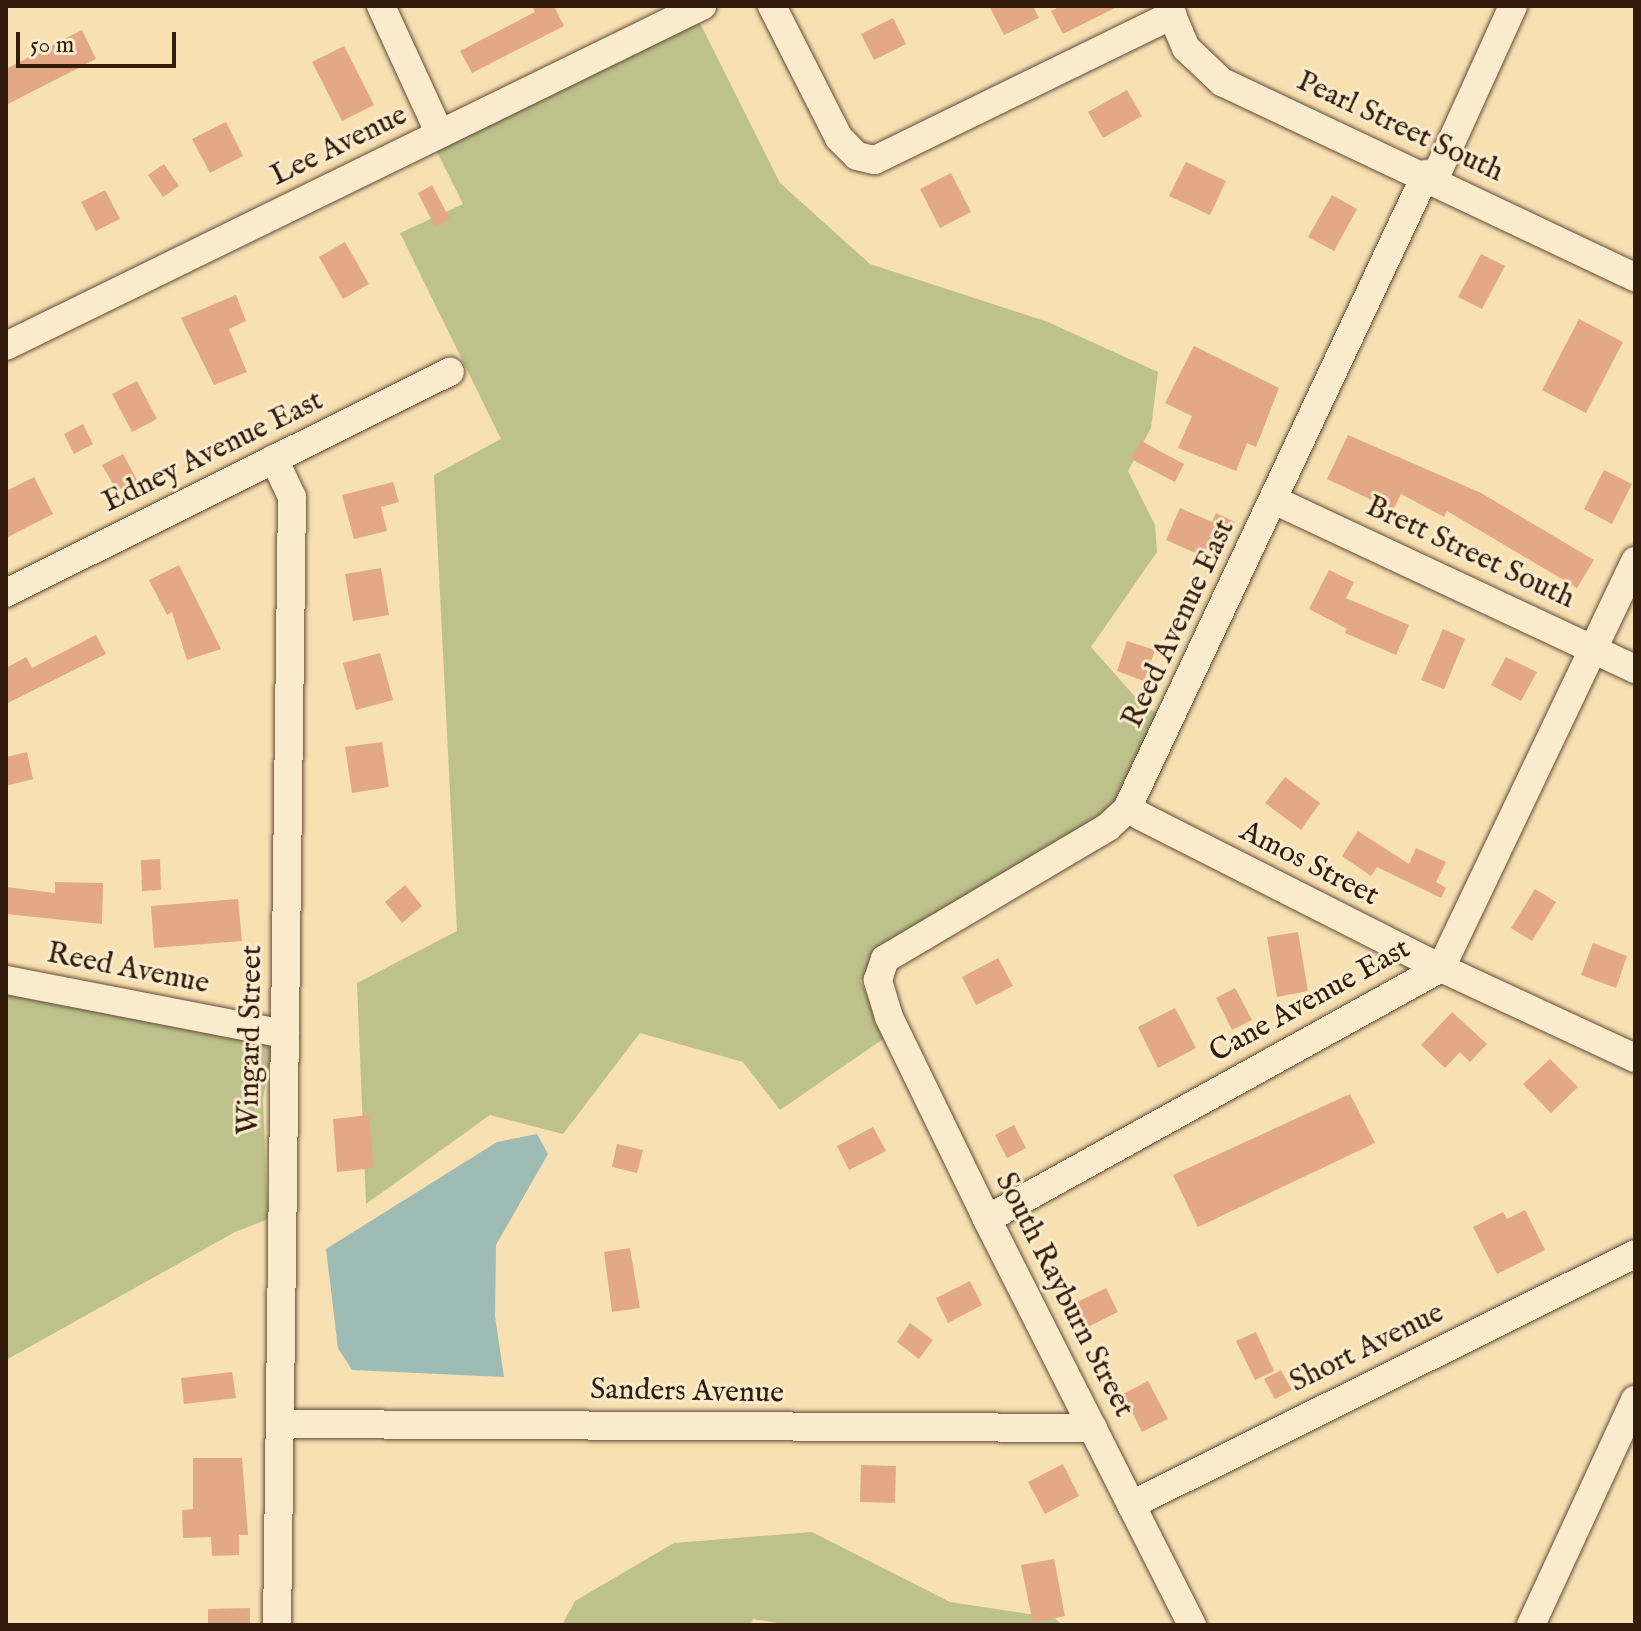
<!DOCTYPE html>
<style>
body{margin:0}
#map{position:relative;width:1641px;height:1631px;overflow:hidden;background:#f7e0b2;font-family:"IM FELL English",serif}
div>[style]{position:absolute}
.green>*{inset:0;background:#bdc28c}
.water>*{inset:0;background:#9ebcb3}
.building>*{inset:0;background:#e3a886}
.roads{filter:drop-shadow(0 0 2px #644c36) drop-shadow(0 0 2px #644c36)}
.minor>*{height:28px;margin:-14px;padding:0 14px;transform-origin:14px;border-radius:14px;background:#faebcd}
span{translate:-50% -50%;white-space:nowrap;text-align:center;line-height:1.15;-webkit-text-stroke:6px #faebcd;paint-order:stroke}
.street-label{font-size:30px;color:#331b0c}
.frame{position:absolute;inset:0;border:8px solid #331b0c;pointer-events:none}
.scale{position:absolute;left:16px;top:32px;width:160px;height:36px;box-sizing:border-box;border:4px solid #331b0c;border-top:0;padding-left:10px;font-size:24px;line-height:28px;white-space:nowrap;color:#331b0c;-webkit-text-stroke:6px #faebcd;paint-order:stroke}
</style>
<div id="map">
<div class="green">
<div style="clip-path:polygon(699px 21px,780px 183px,870px 264px,1048px 322px,1158px 372px,1151px 428px,1128px 471px,1155px 525px,1157px 552px,1091px 647px,1145px 708px,1161px 714px,1117px 801px,1101px 817px,860px 980px,886px 1037px,780px 1110px,743px 1062px,640px 1033px,563px 1134px,490px 1115px,366px 1204px,357px 983px,457px 931px,434px 475px,501px 439px,400px 233px,463px 204px,436px 150px)"></div>
<div style="clip-path:polygon(6px 992px,273px 1044px,263px 1099px,268px 1219px,235px 1232px,6px 1360px)"></div>
<div style="clip-path:polygon(812px 1532px,950px 1602px,1055px 1618px,1062px 1625px,790px 1625px,753px 1619px,750px 1625px,562px 1625px,575px 1601px,674px 1543px)"></div>
</div>
<div class="water">
<div style="clip-path:polygon(537px 1134px,548px 1154px,496px 1245px,495px 1316px,504px 1377px,352px 1370px,338px 1348px,326px 1249px,497px 1142px)"></div>
</div>
<div class="building">
<div style="clip-path:polygon(532px 6px,554px 6px,564px 26px,472px 73px,460px 51px,535px 12px)"></div>
<div style="clip-path:polygon(989px 6px,1033px 6px,1039px 18px,1004px 35px)"></div>
<div style="clip-path:polygon(1061px 6px,1119px 6px,1063px 34px,1051px 11px)"></div>
<div style="clip-path:polygon(893px 18px,906px 44px,874px 60px,861px 34px)"></div>
<div style="clip-path:polygon(82px 30px,96px 59px,6px 105px,6px 69px)"></div>
<div style="clip-path:polygon(344px 46px,374px 105px,342px 121px,312px 62px)"></div>
<div style="clip-path:polygon(1127px 90px,1142px 116px,1103px 138px,1088px 112px)"></div>
<div style="clip-path:polygon(226px 122px,243px 156px,210px 173px,192px 139px)"></div>
<div style="clip-path:polygon(1186px 162px,1226px 181px,1210px 215px,1169px 196px)"></div>
<div style="clip-path:polygon(164px 164px,179px 186px,163px 197px,148px 175px)"></div>
<div style="clip-path:polygon(951px 173px,971px 212px,940px 228px,920px 189px)"></div>
<div style="clip-path:polygon(432px 185px,450px 219px,435px 227px,418px 193px)"></div>
<div style="clip-path:polygon(105px 190px,120px 219px,96px 231px,81px 202px)"></div>
<div style="clip-path:polygon(1332px 195px,1357px 209px,1334px 251px,1308px 237px)"></div>
<div style="clip-path:polygon(345px 242px,369px 284px,343px 299px,319px 257px)"></div>
<div style="clip-path:polygon(1481px 254px,1505px 266px,1482px 309px,1458px 297px)"></div>
<div style="clip-path:polygon(236px 295px,246px 321px,229px 329px,247px 372px,214px 385px,181px 318px)"></div>
<div style="clip-path:polygon(1579px 319px,1623px 342px,1586px 413px,1542px 390px)"></div>
<div style="clip-path:polygon(1194px 346px,1279px 388px,1256px 447px,1247px 443px,1236px 471px,1178px 448px,1192px 416px,1165px 403px)"></div>
<div style="clip-path:polygon(137px 381px,157px 419px,132px 432px,112px 394px)"></div>
<div style="clip-path:polygon(83px 424px,93px 444px,74px 454px,64px 434px)"></div>
<div style="clip-path:polygon(1348px 435px,1481px 493px,1594px 560px,1577px 588px,1447px 511px,1444px 517px,1401px 494px,1393px 510px,1327px 479px)"></div>
<div style="clip-path:polygon(1141px 441px,1184px 464px,1175px 482px,1131px 459px)"></div>
<div style="clip-path:polygon(123px 454px,137px 480px,117px 491px,102px 465px)"></div>
<div style="clip-path:polygon(1604px 470px,1632px 484px,1612px 524px,1584px 509px)"></div>
<div style="clip-path:polygon(34px 477px,53px 514px,6px 538px,6px 491px)"></div>
<div style="clip-path:polygon(393px 482px,399px 502px,381px 507px,387px 531px,354px 539px,342px 495px)"></div>
<div style="clip-path:polygon(1180px 508px,1212px 522px,1216px 513px,1235px 522px,1216px 562px,1166px 540px)"></div>
<div style="clip-path:polygon(179px 565px,221px 649px,187px 660px,172px 612px,167px 615px,149px 580px)"></div>
<div style="clip-path:polygon(381px 568px,389px 615px,353px 621px,345px 574px)"></div>
<div style="clip-path:polygon(1329px 570px,1354px 582px,1346px 598px,1409px 625px,1396px 655px,1345px 633px,1347px 629px,1309px 609px)"></div>
<div style="clip-path:polygon(1443px 629px,1465px 639px,1444px 689px,1421px 680px)"></div>
<div style="clip-path:polygon(96px 635px,106px 654px,6px 704px,6px 668px,26px 657px,32px 668px)"></div>
<div style="clip-path:polygon(1127px 641px,1155px 650px,1144px 681px,1117px 671px)"></div>
<div style="clip-path:polygon(380px 653px,393px 700px,356px 710px,343px 663px)"></div>
<div style="clip-path:polygon(1506px 657px,1537px 672px,1521px 701px,1491px 685px)"></div>
<div style="clip-path:polygon(382px 742px,389px 787px,352px 793px,345px 747px)"></div>
<div style="clip-path:polygon(27px 752px,33px 779px,6px 786px,6px 757px)"></div>
<div style="clip-path:polygon(1285px 777px,1320px 803px,1301px 830px,1265px 803px)"></div>
<div style="clip-path:polygon(1358px 831px,1409px 864px,1416px 848px,1446px 862px,1436px 882px,1446px 888px,1441px 898px,1377px 867px,1371px 876px,1342px 856px)"></div>
<div style="clip-path:polygon(160px 859px,161px 890px,142px 891px,141px 860px)"></div>
<div style="clip-path:polygon(55px 882px,103px 883px,102px 924px,6px 914px,6px 887px,55px 893px)"></div>
<div style="clip-path:polygon(405px 885px,422px 906px,402px 923px,385px 902px)"></div>
<div style="clip-path:polygon(1535px 889px,1556px 902px,1532px 941px,1511px 928px)"></div>
<div style="clip-path:polygon(238px 899px,242px 941px,154px 948px,151px 906px)"></div>
<div style="clip-path:polygon(1298px 932px,1308px 991px,1277px 997px,1267px 937px)"></div>
<div style="clip-path:polygon(1593px 943px,1627px 956px,1616px 988px,1581px 975px)"></div>
<div style="clip-path:polygon(998px 958px,1013px 986px,976px 1005px,962px 977px)"></div>
<div style="clip-path:polygon(1235px 988px,1252px 1020px,1232px 1030px,1216px 998px)"></div>
<div style="clip-path:polygon(1175px 1008px,1196px 1048px,1158px 1068px,1138px 1027px)"></div>
<div style="clip-path:polygon(1452px 1012px,1487px 1044px,1470px 1062px,1460px 1052px,1445px 1068px,1421px 1045px)"></div>
<div style="clip-path:polygon(1550px 1059px,1578px 1087px,1551px 1113px,1523px 1084px)"></div>
<div style="clip-path:polygon(1350px 1094px,1375px 1143px,1198px 1227px,1173px 1175px)"></div>
<div style="clip-path:polygon(369px 1115px,374px 1168px,337px 1172px,333px 1119px)"></div>
<div style="clip-path:polygon(1014px 1125px,1026px 1148px,1007px 1158px,995px 1135px)"></div>
<div style="clip-path:polygon(873px 1127px,886px 1151px,849px 1170px,837px 1146px)"></div>
<div style="clip-path:polygon(617px 1144px,643px 1150px,637px 1173px,612px 1167px)"></div>
<div style="clip-path:polygon(1525px 1210px,1545px 1250px,1497px 1274px,1473px 1227px,1503px 1212px,1507px 1219px)"></div>
<div style="clip-path:polygon(630px 1248px,640px 1308px,612px 1312px,604px 1252px)"></div>
<div style="clip-path:polygon(970px 1281px,982px 1305px,948px 1323px,936px 1298px)"></div>
<div style="clip-path:polygon(1106px 1288px,1118px 1312px,1086px 1328px,1073px 1304px)"></div>
<div style="clip-path:polygon(910px 1323px,933px 1340px,919px 1359px,897px 1342px)"></div>
<div style="clip-path:polygon(1256px 1332px,1274px 1371px,1255px 1380px,1236px 1341px)"></div>
<div style="clip-path:polygon(1281px 1370px,1292px 1390px,1275px 1399px,1264px 1379px)"></div>
<div style="clip-path:polygon(232px 1372px,236px 1398px,184px 1404px,181px 1378px)"></div>
<div style="clip-path:polygon(1148px 1381px,1168px 1419px,1142px 1432px,1123px 1394px)"></div>
<div style="clip-path:polygon(193px 1458px,242px 1458px,248px 1535px,239px 1535px,239px 1555px,212px 1556px,211px 1537px,183px 1538px,182px 1510px,193px 1509px)"></div>
<div style="clip-path:polygon(1063px 1464px,1079px 1496px,1045px 1514px,1028px 1482px)"></div>
<div style="clip-path:polygon(861px 1465px,896px 1466px,895px 1503px,860px 1502px)"></div>
<div style="clip-path:polygon(1054px 1559px,1065px 1616px,1033px 1623px,1021px 1565px)"></div>
<div style="clip-path:polygon(250px 1608px,250px 1625px,208px 1625px,208px 1609px)"></div>
</div>
<div class="roads">
<div class="minor">
<div style="left:381px;top:6px;width:141px;rotate:65.3deg"></div>
<div style="left:772px;top:6px;width:148px;rotate:63.1deg"></div>
<div style="left:839px;top:138px;width:25px;rotate:45deg"></div>
<div style="left:857px;top:156px;width:18px;rotate:13deg"></div>
<div style="left:875px;top:160px;width:331px;rotate:-26deg"></div>
<div style="left:1168px;top:6px;width:46px;rotate:66.8deg"></div>
<div style="left:1186px;top:48px;width:50px;rotate:43.4deg"></div>
<div style="left:1222px;top:82px;width:457px;rotate:25.3deg"></div>
<div style="left:1435px;top:178px;width:189px;rotate:-65.6deg"></div>
<div style="left:6px;top:346px;width:775px;rotate:-26.04deg"></div>
<div style="left:274px;top:459px;width:42px;rotate:64.7deg"></div>
<div style="left:292px;top:497px;width:1128px;rotate:90.76deg"></div>
<div style="left:1274px;top:500px;width:399px;rotate:25.1deg"></div>
<div style="left:6px;top:593px;width:496px;rotate:-26.5deg"></div>
<div style="left:1127px;top:809px;width:352px;rotate:26.9deg"></div>
<div style="left:1441px;top:968px;width:214px;rotate:24.9deg"></div>
<div style="left:6px;top:980px;width:284px;rotate:11deg"></div>
<div style="left:987px;top:1219px;width:519px;rotate:-28.94deg"></div>
<div style="left:1441px;top:968px;width:451px;rotate:-64.5deg"></div>
<div style="left:280px;top:1424px;width:813px;rotate:0.28deg"></div>
<div style="left:1131px;top:1505px;width:563px;rotate:-26.47deg"></div>
<div style="left:1192px;top:1625px;width:455px;rotate:-116.8deg"></div>
<div style="left:987px;top:1219px;width:225px;rotate:-115.9deg"></div>
<div style="left:889px;top:1017px;width:39px;rotate:-107deg"></div>
<div style="left:878px;top:980px;width:22px;rotate:-72deg"></div>
<div style="left:885px;top:959px;width:259px;rotate:-30.6deg"></div>
<div style="left:1108px;top:827px;width:26px;rotate:-43deg"></div>
<div style="left:1127px;top:809px;width:702px;rotate:-64.79deg"></div>
<div style="left:1531px;top:1625px;width:248px;rotate:-65.2deg"></div>
</div>
</div>
<div class="street-label">
<span style="left:1400px;top:127px;rotate:25deg">Pearl Street South</span>
<span style="left:339px;top:146px;rotate:-26deg">Lee Avenue</span>
<span style="left:213px;top:452px;rotate:-26deg">Edney Avenue East</span>
<span style="left:1470px;top:553px;rotate:25deg">Brett Street South</span>
<span style="left:1179px;top:624px;rotate:-65deg">Reed Avenue East</span>
<span style="left:1309px;top:864px;rotate:27deg">Amos Street</span>
<span style="left:128px;top:969px;rotate:11deg">Reed Avenue</span>
<span style="left:1310px;top:1001px;rotate:-29deg">Cane Avenue East</span>
<span style="left:251px;top:1040px;rotate:-89deg">Wingard Street</span>
<span style="left:1064px;top:1295px;rotate:63deg">South Rayburn Street</span>
<span style="left:1367px;top:1348px;rotate:-26deg">Short Avenue</span>
<span style="left:687px;top:1392px;rotate:1deg">Sanders Avenue</span>
</div>
<div class="frame"></div>
<div class="scale">50 m</div>
</div>
